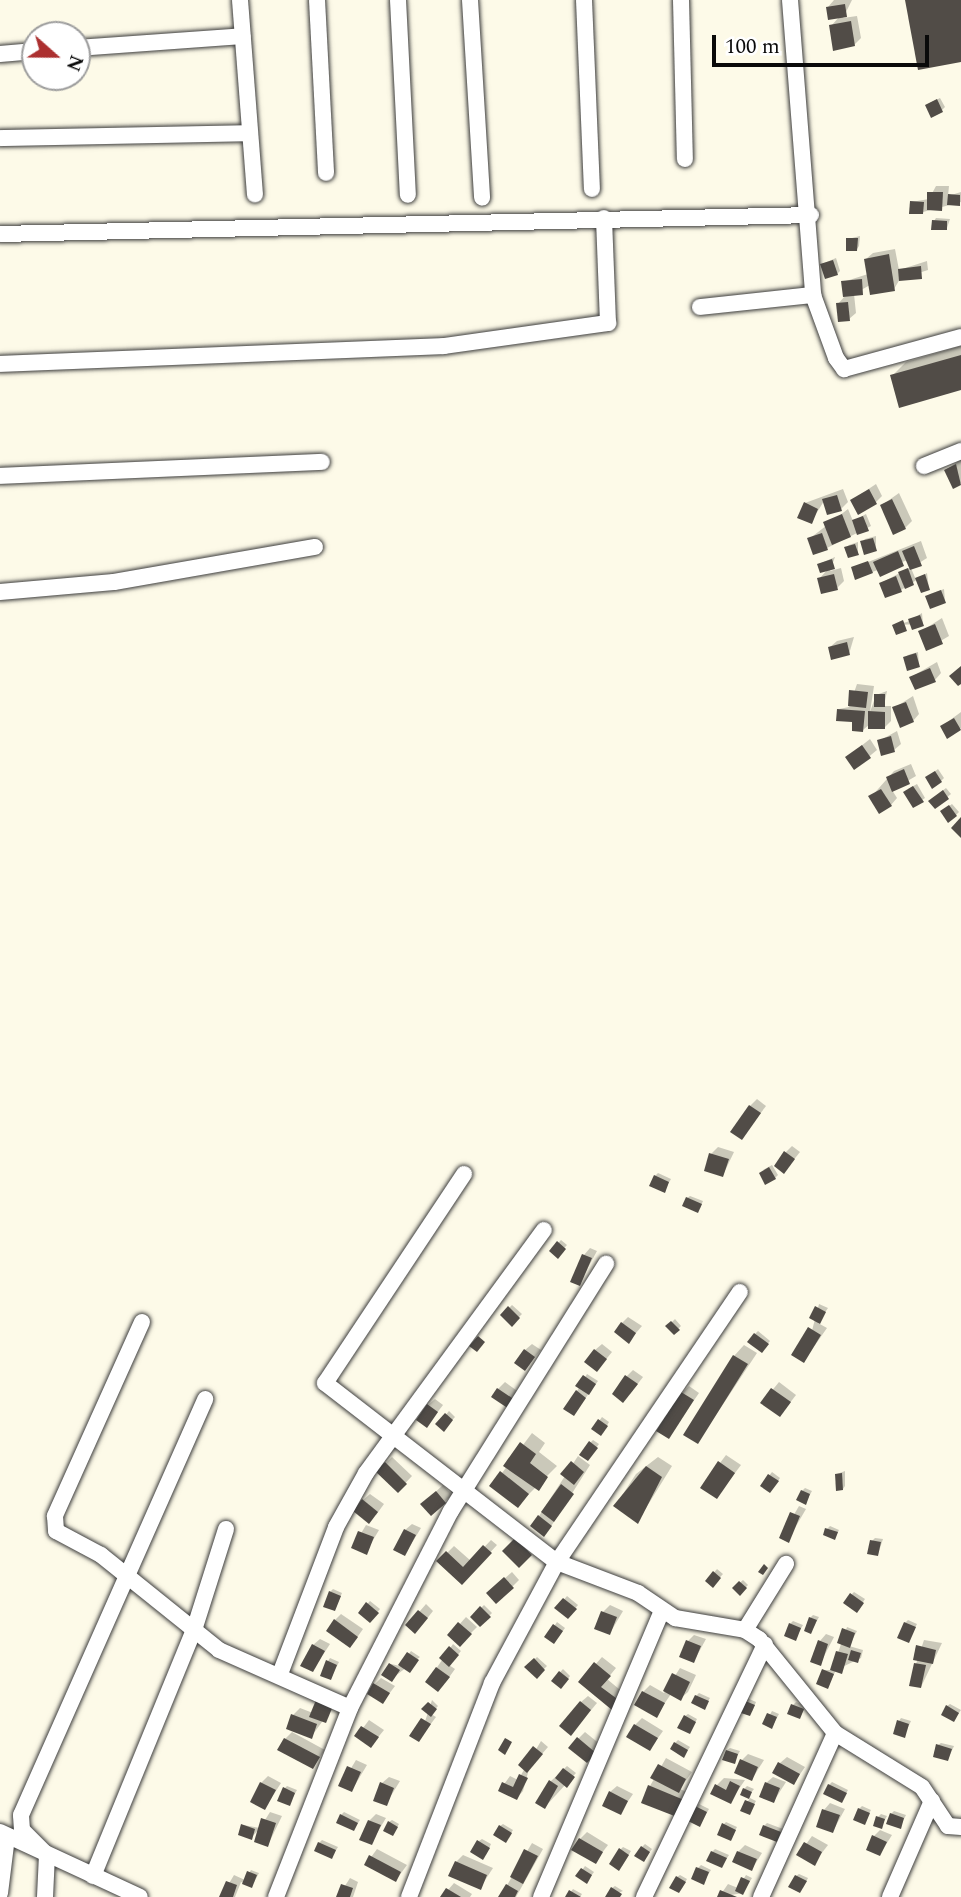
<!DOCTYPE html>
<style>
body{margin:0}
#map{position:relative;width:961px;height:1897px;overflow:hidden;background:#fdfae8;font-family:Spectral,serif}
div>[style]{position:absolute}
.shadow>*{inset:0;background:#0003}
.building>*{inset:0;background:#514c47}
.roads{filter:drop-shadow(0 0 2px #3d3d3d) drop-shadow(0 0 2px #3d3d3d)}
.minor>*{height:16px;margin:-8px;padding:0 8px;transform-origin:8px;border-radius:8px;background:#fff}
span{translate:-50% -50%;white-space:nowrap;text-align:center;line-height:1.15;-webkit-text-stroke:7px #fff;paint-order:stroke}
.north{position:absolute;left:21px;top:21px;width:70px;height:70px;box-sizing:border-box;background:#fff;border:2px solid #9d9d9d;border-radius:50%;rotate:111deg;font-size:19px;font-weight:700;line-height:28px;text-align:center;color:#0a0a0a}
.north::after{content:'';display:block;margin:auto;width:24px;height:32px;background:#ac3030;clip-path:polygon(50% 0,100% 100%,50% 72%,0 100%)}
.scale{position:absolute;left:712px;top:35px;width:217px;height:32px;box-sizing:border-box;border:4px solid #0a0a0a;border-top:0;padding-left:9px;font-size:21px;line-height:24px;white-space:nowrap;color:#0a0a0a;-webkit-text-stroke:5px #fff;paint-order:stroke}
</style>
<div id="map">
<div class="shadow">
<div style="clip-path:polygon(834px 0,852px 0,843px 18px,857px 16px,861px 38px,854px 45px,831px 26px,840px 16px,828px 7px)"></div>
<div style="clip-path:polygon(940px 98px,945px 107px,942px 110px,930px 103px)"></div>
<div style="clip-path:polygon(936px 186px,949px 186px,948px 196px,961px 192px,961px 202px,923px 212px,911px 202px,929px 199px)"></div>
<div style="clip-path:polygon(950px 219px,947px 228px,934px 221px,936px 218px)"></div>
<div style="clip-path:polygon(860px 236px,859px 246px,857px 249px,848px 239px)"></div>
<div style="clip-path:polygon(895px 249px,899px 270px,927px 261px,928px 270px,900px 279px,894px 289px,870px 285px,854px 294px,856px 313px,849px 319px,838px 304px,844px 297px,843px 282px,868px 274px,866px 259px,873px 253px)"></div>
<div style="clip-path:polygon(836px 258px,840px 271px,837px 274px,822px 264px)"></div>
<div style="clip-path:polygon(961px 346px,961px 389px,892px 376px,906px 362px)"></div>
<div style="clip-path:polygon(961px 459px,961px 483px,953px 487px,946px 470px)"></div>
<div style="clip-path:polygon(876px 484px,882px 496px,876px 502px,852px 500px)"></div>
<div style="clip-path:polygon(843px 489px,848px 502px,840px 510px,824px 501px,811px 522px,805px 503px)"></div>
<div style="clip-path:polygon(899px 493px,912px 521px,905px 528px,882px 505px)"></div>
<div style="clip-path:polygon(848px 509px,853px 521px,866px 514px,871px 526px,827px 548px,809px 539px)"></div>
<div style="clip-path:polygon(876px 536px,876px 550px,862px 542px,865px 539px)"></div>
<div style="clip-path:polygon(921px 541px,927px 558px,911px 568px,916px 580px,927px 573px,929px 589px,918px 579px,901px 590px,881px 583px,911px 567px,908px 560px,872px 572px,853px 568px)"></div>
<div style="clip-path:polygon(858px 542px,858px 553px,846px 548px,849px 545px)"></div>
<div style="clip-path:polygon(835px 557px,830px 571px,841px 568px,844px 581px,837px 588px,819px 579px,828px 569px,819px 564px)"></div>
<div style="clip-path:polygon(944px 589px,945px 601px,927px 597px,930px 594px)"></div>
<div style="clip-path:polygon(922px 613px,923px 624px,894px 625px,907px 622px)"></div>
<div style="clip-path:polygon(942px 618px,949px 636px,927px 649px,920px 632px)"></div>
<div style="clip-path:polygon(854px 637px,849px 654px,830px 647px,837px 641px)"></div>
<div style="clip-path:polygon(918px 652px,919px 666px,905px 658px,908px 655px)"></div>
<div style="clip-path:polygon(937px 662px,941px 673px,935px 680px,911px 677px)"></div>
<div style="clip-path:polygon(857px 684px,874px 686px,870px 712px,876px 695px,887px 691px,884px 706px,891px 706px,891px 721px,884px 728px,870px 724px,863px 730px,839px 709px,849px 707px)"></div>
<div style="clip-path:polygon(913px 696px,919px 714px,913px 721px,894px 708px)"></div>
<div style="clip-path:polygon(961px 712px,961px 728px,948px 736px,942px 726px)"></div>
<div style="clip-path:polygon(897px 731px,901px 744px,894px 750px,879px 741px)"></div>
<div style="clip-path:polygon(870px 739px,877px 750px,855px 768px,847px 757px)"></div>
<div style="clip-path:polygon(911px 764px,916px 776px,892px 790px,897px 798px,891px 805px,871px 797px,894px 771px)"></div>
<div style="clip-path:polygon(938px 769px,944px 778px,941px 781px,930px 775px)"></div>
<div style="clip-path:polygon(917px 784px,925px 798px,922px 800px,908px 789px)"></div>
<div style="clip-path:polygon(946px 788px,951px 794px,935px 807px,933px 798px)"></div>
<div style="clip-path:polygon(952px 804px,959px 812px,956px 815px,945px 809px)"></div>
<div style="clip-path:polygon(757px 1099px,766px 1106px,742px 1138px,750px 1106px)"></div>
<div style="clip-path:polygon(792px 1146px,800px 1152px,784px 1172px,786px 1152px)"></div>
<div style="clip-path:polygon(718px 1147px,734px 1152px,723px 1175px,711px 1154px)"></div>
<div style="clip-path:polygon(772px 1165px,778px 1175px,775px 1178px,763px 1170px)"></div>
<div style="clip-path:polygon(658px 1173px,671px 1179px,664px 1191px,655px 1176px)"></div>
<div style="clip-path:polygon(690px 1196px,703px 1201px,700px 1208px,687px 1198px)"></div>
<div style="clip-path:polygon(561px 1240px,567px 1245px,557px 1256px,551px 1251px)"></div>
<div style="clip-path:polygon(590px 1248px,597px 1251px,579px 1284px,584px 1255px)"></div>
<div style="clip-path:polygon(819px 1304px,828px 1308px,818px 1323px,827px 1328px,804px 1361px)"></div>
<div style="clip-path:polygon(512px 1305px,522px 1314px,512px 1324px,502px 1315px)"></div>
<div style="clip-path:polygon(628px 1317px,642px 1326px,629px 1341px,622px 1323px)"></div>
<div style="clip-path:polygon(675px 1319px,681px 1326px,674px 1333px,668px 1326px)"></div>
<div style="clip-path:polygon(758px 1331px,770px 1341px,762px 1351px,755px 1334px)"></div>
<div style="clip-path:polygon(532px 1344px,541px 1350px,525px 1369px,525px 1350px)"></div>
<div style="clip-path:polygon(602px 1344px,612px 1352px,603px 1363px,595px 1350px)"></div>
<div style="clip-path:polygon(744px 1345px,757px 1353px,698px 1442px,734px 1356px)"></div>
<div style="clip-path:polygon(633px 1370px,643px 1377px,630px 1394px,627px 1376px)"></div>
<div style="clip-path:polygon(587px 1374px,598px 1381px,574px 1414px,577px 1391px)"></div>
<div style="clip-path:polygon(505px 1382px,520px 1393px,509px 1407px,498px 1389px)"></div>
<div style="clip-path:polygon(779px 1382px,796px 1395px,786px 1408px,762px 1403px)"></div>
<div style="clip-path:polygon(689px 1386px,699px 1393px,669px 1437px,682px 1393px)"></div>
<div style="clip-path:polygon(435px 1399px,443px 1405px,427px 1426px,428px 1405px)"></div>
<div style="clip-path:polygon(449px 1411px,455px 1417px,444px 1429px,438px 1424px)"></div>
<div style="clip-path:polygon(602px 1417px,609px 1422px,604px 1431px,594px 1428px)"></div>
<div style="clip-path:polygon(532px 1433px,545px 1443px,539px 1452px,557px 1466px,524px 1499px,502px 1473px)"></div>
<div style="clip-path:polygon(593px 1440px,599px 1444px,590px 1456px,590px 1443px)"></div>
<div style="clip-path:polygon(726px 1455px,741px 1465px,717px 1497px,702px 1487px)"></div>
<div style="clip-path:polygon(578px 1456px,590px 1465px,550px 1528px,539px 1516px)"></div>
<div style="clip-path:polygon(392px 1457px,412px 1476px,398px 1491px,378px 1471px)"></div>
<div style="clip-path:polygon(658px 1457px,672px 1466px,638px 1521px,615px 1506px,636px 1474px)"></div>
<div style="clip-path:polygon(845px 1471px,845px 1486px,843px 1489px,837px 1474px)"></div>
<div style="clip-path:polygon(772px 1472px,780px 1478px,773px 1488px,762px 1485px)"></div>
<div style="clip-path:polygon(443px 1485px,452px 1495px,431px 1514px,429px 1498px)"></div>
<div style="clip-path:polygon(805px 1488px,812px 1491px,806px 1502px,802px 1491px)"></div>
<div style="clip-path:polygon(370px 1494px,384px 1504px,376px 1515px,363px 1500px)"></div>
<div style="clip-path:polygon(799px 1506px,806px 1509px,788px 1540px,781px 1537px)"></div>
<div style="clip-path:polygon(412px 1524px,421px 1528px,405px 1554px,405px 1530px)"></div>
<div style="clip-path:polygon(366px 1525px,379px 1530px,366px 1552px,353px 1547px)"></div>
<div style="clip-path:polygon(830px 1526px,839px 1530px,835px 1538px,827px 1529px)"></div>
<div style="clip-path:polygon(875px 1538px,883px 1539px,878px 1554px,872px 1541px)"></div>
<div style="clip-path:polygon(491px 1540px,497px 1545px,462px 1583px,439px 1561px,454px 1546px,471px 1561px)"></div>
<div style="clip-path:polygon(717px 1569px,723px 1574px,713px 1585px,707px 1581px)"></div>
<div style="clip-path:polygon(512px 1572px,519px 1580px,512px 1587px,495px 1587px)"></div>
<div style="clip-path:polygon(743px 1580px,748px 1585px,740px 1593px,734px 1588px)"></div>
<div style="clip-path:polygon(333px 1589px,342px 1593px,335px 1609px,330px 1592px)"></div>
<div style="clip-path:polygon(854px 1592px,865px 1599px,859px 1608px,852px 1594px)"></div>
<div style="clip-path:polygon(567px 1596px,578px 1605px,568px 1617px,557px 1608px)"></div>
<div style="clip-path:polygon(370px 1601px,380px 1609px,370px 1621px,360px 1612px)"></div>
<div style="clip-path:polygon(426px 1604px,433px 1611px,422px 1625px,408px 1625px)"></div>
<div style="clip-path:polygon(484px 1605px,492px 1613px,480px 1625px,472px 1617px)"></div>
<div style="clip-path:polygon(610px 1605px,623px 1611px,610px 1633px,603px 1612px)"></div>
<div style="clip-path:polygon(341px 1614px,363px 1629px,356px 1639px,335px 1620px)"></div>
<div style="clip-path:polygon(813px 1615px,819px 1617px,811px 1632px,810px 1618px)"></div>
<div style="clip-path:polygon(466px 1617px,477px 1627px,460px 1644px,450px 1635px)"></div>
<div style="clip-path:polygon(908px 1620px,917px 1624px,908px 1641px,905px 1623px)"></div>
<div style="clip-path:polygon(793px 1621px,803px 1625px,795px 1639px,790px 1624px)"></div>
<div style="clip-path:polygon(557px 1622px,565px 1628px,557px 1639px,555px 1625px)"></div>
<div style="clip-path:polygon(847px 1627px,857px 1631px,849px 1646px,863px 1650px,861px 1658px,836px 1670px,828px 1687px,824px 1670px,832px 1670px)"></div>
<div style="clip-path:polygon(826px 1634px,834px 1637px,820px 1664px,820px 1641px)"></div>
<div style="clip-path:polygon(694px 1635px,706px 1639px,694px 1661px,688px 1641px)"></div>
<div style="clip-path:polygon(320px 1639px,330px 1644px,313px 1670px,313px 1645px)"></div>
<div style="clip-path:polygon(924px 1640px,942px 1643px,921px 1687px,916px 1664px)"></div>
<div style="clip-path:polygon(453px 1644px,461px 1651px,449px 1665px,455px 1669px,445px 1683px,427px 1682px)"></div>
<div style="clip-path:polygon(411px 1651px,420px 1657px,394px 1677px,391px 1664px,400px 1666px)"></div>
<div style="clip-path:polygon(537px 1657px,547px 1666px,537px 1676px,527px 1667px)"></div>
<div style="clip-path:polygon(602px 1657px,616px 1668px,607px 1679px,625px 1694px,612px 1708px,580px 1682px)"></div>
<div style="clip-path:polygon(330px 1658px,339px 1662px,331px 1678px,328px 1661px)"></div>
<div style="clip-path:polygon(680px 1668px,696px 1675px,688px 1692px,681px 1698px,671px 1694px,656px 1716px,643px 1692px,650px 1685px,664px 1693px)"></div>
<div style="clip-path:polygon(563px 1669px,570px 1676px,564px 1684px,553px 1680px)"></div>
<div style="clip-path:polygon(381px 1678px,395px 1686px,383px 1702px,375px 1684px)"></div>
<div style="clip-path:polygon(699px 1693px,710px 1698px,704px 1708px,696px 1696px)"></div>
<div style="clip-path:polygon(588px 1696px,597px 1703px,577px 1727px,581px 1702px)"></div>
<div style="clip-path:polygon(747px 1698px,756px 1702px,752px 1712px,740px 1711px)"></div>
<div style="clip-path:polygon(338px 1700px,311px 1737px,293px 1715px,300px 1708px,313px 1713px)"></div>
<div style="clip-path:polygon(432px 1700px,438px 1706px,431px 1714px,436px 1717px,419px 1740px)"></div>
<div style="clip-path:polygon(796px 1702px,806px 1706px,800px 1717px,793px 1705px)"></div>
<div style="clip-path:polygon(950px 1704px,961px 1710px,956px 1717px,947px 1706px)"></div>
<div style="clip-path:polygon(772px 1711px,779px 1714px,772px 1727px,765px 1724px)"></div>
<div style="clip-path:polygon(688px 1714px,697px 1719px,692px 1729px,685px 1716px)"></div>
<div style="clip-path:polygon(642px 1718px,663px 1731px,650px 1749px,635px 1725px)"></div>
<div style="clip-path:polygon(901px 1718px,911px 1721px,904px 1736px,899px 1721px)"></div>
<div style="clip-path:polygon(369px 1720px,384px 1730px,371px 1746px,357px 1736px)"></div>
<div style="clip-path:polygon(292px 1732px,325px 1750px,313px 1767px,285px 1739px)"></div>
<div style="clip-path:polygon(585px 1732px,601px 1745px,594px 1754px,578px 1739px)"></div>
<div style="clip-path:polygon(678px 1740px,690px 1747px,686px 1753px,675px 1743px)"></div>
<div style="clip-path:polygon(541px 1741px,548px 1747px,529px 1769px,523px 1791px,517px 1798px,500px 1790px,510px 1776px,518px 1780px)"></div>
<div style="clip-path:polygon(941px 1743px,954px 1746px,948px 1759px,938px 1745px)"></div>
<div style="clip-path:polygon(730px 1748px,740px 1751px,734px 1762px,727px 1750px)"></div>
<div style="clip-path:polygon(748px 1754px,764px 1760px,752px 1779px,742px 1760px)"></div>
<div style="clip-path:polygon(787px 1757px,805px 1767px,794px 1783px,780px 1763px)"></div>
<div style="clip-path:polygon(666px 1758px,692px 1772px,680px 1789px,689px 1793px,683px 1808px,650px 1786px)"></div>
<div style="clip-path:polygon(356px 1760px,367px 1765px,352px 1790px,341px 1785px)"></div>
<div style="clip-path:polygon(567px 1766px,576px 1773px,545px 1807px,550px 1782px)"></div>
<div style="clip-path:polygon(268px 1776px,281px 1783px,265px 1808px,261px 1783px)"></div>
<div style="clip-path:polygon(389px 1777px,400px 1781px,386px 1804px,382px 1783px)"></div>
<div style="clip-path:polygon(773px 1777px,786px 1782px,774px 1801px,766px 1783px)"></div>
<div style="clip-path:polygon(724px 1778px,745px 1780px,730px 1802px,717px 1785px)"></div>
<div style="clip-path:polygon(832px 1782px,848px 1790px,842px 1801px,829px 1785px)"></div>
<div style="clip-path:polygon(287px 1786px,297px 1790px,289px 1804px,285px 1788px)"></div>
<div style="clip-path:polygon(617px 1786px,633px 1794px,620px 1813px,610px 1792px)"></div>
<div style="clip-path:polygon(747px 1786px,754px 1789px,748px 1797px,744px 1789px)"></div>
<div style="clip-path:polygon(750px 1798px,756px 1801px,749px 1813px,743px 1810px)"></div>
<div style="clip-path:polygon(830px 1803px,845px 1809px,833px 1831px,824px 1810px)"></div>
<div style="clip-path:polygon(699px 1804px,709px 1809px,700px 1825px,696px 1807px)"></div>
<div style="clip-path:polygon(862px 1806px,871px 1810px,864px 1823px,859px 1809px)"></div>
<div style="clip-path:polygon(894px 1811px,906px 1815px,900px 1827px,891px 1814px)"></div>
<div style="clip-path:polygon(270px 1812px,282px 1816px,268px 1845px,260px 1828px,251px 1838px,243px 1825px,260px 1828px)"></div>
<div style="clip-path:polygon(344px 1812px,360px 1820px,354px 1829px,341px 1815px)"></div>
<div style="clip-path:polygon(376px 1814px,386px 1818px,371px 1843px,369px 1821px)"></div>
<div style="clip-path:polygon(881px 1814px,887px 1816px,881px 1827px,878px 1817px)"></div>
<div style="clip-path:polygon(392px 1820px,399px 1824px,395px 1831px,389px 1822px)"></div>
<div style="clip-path:polygon(726px 1822px,737px 1827px,731px 1839px,724px 1824px)"></div>
<div style="clip-path:polygon(767px 1823px,783px 1829px,777px 1840px,764px 1826px)"></div>
<div style="clip-path:polygon(503px 1824px,513px 1830px,508px 1838px,500px 1826px)"></div>
<div style="clip-path:polygon(880px 1830px,892px 1835px,880px 1854px,874px 1836px)"></div>
<div style="clip-path:polygon(587px 1832px,608px 1845px,595px 1862px,580px 1839px)"></div>
<div style="clip-path:polygon(812px 1836px,828px 1845px,814px 1863px,799px 1854px)"></div>
<div style="clip-path:polygon(482px 1839px,491px 1844px,486px 1855px,479px 1841px)"></div>
<div style="clip-path:polygon(322px 1840px,338px 1847px,332px 1857px,319px 1843px)"></div>
<div style="clip-path:polygon(532px 1843px,543px 1849px,516px 1897px,500px 1897px)"></div>
<div style="clip-path:polygon(645px 1844px,652px 1849px,646px 1857px,642px 1847px)"></div>
<div style="clip-path:polygon(745px 1845px,762px 1853px,752px 1869px,738px 1852px)"></div>
<div style="clip-path:polygon(623px 1847px,631px 1851px,622px 1866px,621px 1849px)"></div>
<div style="clip-path:polygon(377px 1849px,407px 1865px,396px 1880px,366px 1864px)"></div>
<div style="clip-path:polygon(715px 1849px,729px 1855px,722px 1866px,712px 1852px)"></div>
<div style="clip-path:polygon(463px 1855px,493px 1868px,480px 1888px,456px 1862px)"></div>
<div style="clip-path:polygon(701px 1865px,711px 1870px,703px 1883px,698px 1868px)"></div>
<div style="clip-path:polygon(585px 1866px,594px 1872px,589px 1879px,578px 1876px)"></div>
<div style="clip-path:polygon(251px 1870px,259px 1873px,252px 1886px,241px 1882px,235px 1897px,221px 1897px,234px 1875px,245px 1880px)"></div>
<div style="clip-path:polygon(799px 1874px,808px 1878px,803px 1888px,796px 1876px)"></div>
<div style="clip-path:polygon(680px 1875px,687px 1879px,682px 1888px,677px 1877px)"></div>
<div style="clip-path:polygon(746px 1875px,752px 1878px,743px 1893px,719px 1897px,728px 1884px,738px 1888px)"></div>
<div style="clip-path:polygon(350px 1878px,358px 1882px,353px 1897px,338px 1897px)"></div>
<div style="clip-path:polygon(454px 1883px,472px 1894px,470px 1897px,442px 1897px)"></div>
<div style="clip-path:polygon(615px 1886px,623px 1891px,608px 1897px,612px 1888px)"></div>
<div style="clip-path:polygon(573px 1889px,582px 1894px,580px 1897px,567px 1897px)"></div>
</div>
<div class="building">
<div style="clip-path:polygon(905px 0,961px 0,961px 62px,918px 70px)"></div>
<div style="clip-path:polygon(845px 4px,847px 17px,828px 20px,826px 7px)"></div>
<div style="clip-path:polygon(851px 21px,855px 46px,833px 51px,829px 25px)"></div>
<div style="clip-path:polygon(937px 99px,943px 112px,931px 118px,925px 105px)"></div>
<div style="clip-path:polygon(927px 192px,943px 192px,942px 211px,927px 210px)"></div>
<div style="clip-path:polygon(948px 194px,960px 195px,960px 206px,947px 205px)"></div>
<div style="clip-path:polygon(910px 201px,924px 202px,923px 214px,909px 214px)"></div>
<div style="clip-path:polygon(932px 220px,947px 221px,947px 230px,931px 230px)"></div>
<div style="clip-path:polygon(846px 238px,858px 238px,857px 251px,846px 251px)"></div>
<div style="clip-path:polygon(889px 254px,895px 291px,870px 295px,864px 259px)"></div>
<div style="clip-path:polygon(833px 260px,838px 275px,825px 279px,820px 264px)"></div>
<div style="clip-path:polygon(921px 266px,922px 279px,899px 281px,898px 269px)"></div>
<div style="clip-path:polygon(862px 279px,863px 295px,843px 297px,841px 281px)"></div>
<div style="clip-path:polygon(848px 302px,850px 321px,838px 322px,836px 303px)"></div>
<div style="clip-path:polygon(961px 355px,961px 390px,899px 408px,890px 375px)"></div>
<div style="clip-path:polygon(956px 464px,961px 485px,953px 489px,944px 470px)"></div>
<div style="clip-path:polygon(869px 489px,877px 504px,858px 515px,850px 500px)"></div>
<div style="clip-path:polygon(837px 495px,842px 511px,827px 515px,822px 499px)"></div>
<div style="clip-path:polygon(892px 499px,906px 529px,893px 535px,880px 505px)"></div>
<div style="clip-path:polygon(804px 502px,818px 509px,812px 524px,797px 518px)"></div>
<div style="clip-path:polygon(842px 514px,851px 537px,832px 545px,823px 522px)"></div>
<div style="clip-path:polygon(863px 516px,869px 531px,857px 535px,852px 520px)"></div>
<div style="clip-path:polygon(822px 533px,828px 550px,813px 555px,807px 538px)"></div>
<div style="clip-path:polygon(873px 538px,877px 551px,864px 555px,860px 541px)"></div>
<div style="clip-path:polygon(855px 544px,859px 555px,848px 558px,844px 547px)"></div>
<div style="clip-path:polygon(914px 546px,922px 566px,910px 570px,902px 551px)"></div>
<div style="clip-path:polygon(898px 551px,904px 566px,880px 577px,873px 562px)"></div>
<div style="clip-path:polygon(832px 559px,835px 569px,820px 573px,817px 564px)"></div>
<div style="clip-path:polygon(868px 561px,873px 573px,855px 580px,851px 567px)"></div>
<div style="clip-path:polygon(908px 568px,914px 585px,905px 589px,898px 572px)"></div>
<div style="clip-path:polygon(834px 574px,838px 590px,821px 594px,817px 578px)"></div>
<div style="clip-path:polygon(925px 574px,930px 590px,921px 593px,915px 578px)"></div>
<div style="clip-path:polygon(896px 576px,902px 592px,885px 598px,879px 583px)"></div>
<div style="clip-path:polygon(941px 590px,946px 603px,930px 609px,925px 596px)"></div>
<div style="clip-path:polygon(920px 615px,924px 626px,912px 630px,908px 619px)"></div>
<div style="clip-path:polygon(903px 620px,907px 631px,896px 635px,892px 625px)"></div>
<div style="clip-path:polygon(935px 624px,943px 644px,926px 651px,918px 631px)"></div>
<div style="clip-path:polygon(847px 642px,850px 655px,831px 660px,828px 647px)"></div>
<div style="clip-path:polygon(916px 653px,920px 667px,907px 671px,903px 657px)"></div>
<div style="clip-path:polygon(961px 666px,961px 684px,958px 686px,949px 676px)"></div>
<div style="clip-path:polygon(930px 668px,936px 682px,915px 690px,909px 677px)"></div>
<div style="clip-path:polygon(849px 690px,868px 692px,866px 708px,848px 706px)"></div>
<div style="clip-path:polygon(874px 694px,885px 694px,885px 707px,874px 707px)"></div>
<div style="clip-path:polygon(906px 702px,914px 722px,900px 728px,892px 707px)"></div>
<div style="clip-path:polygon(837px 709px,865px 711px,863px 732px,852px 731px,852px 722px,836px 721px)"></div>
<div style="clip-path:polygon(868px 711px,885px 712px,885px 729px,868px 729px)"></div>
<div style="clip-path:polygon(954px 718px,961px 730px,947px 739px,940px 726px)"></div>
<div style="clip-path:polygon(891px 736px,895px 752px,881px 756px,877px 740px)"></div>
<div style="clip-path:polygon(862px 745px,871px 758px,854px 770px,845px 757px)"></div>
<div style="clip-path:polygon(904px 769px,910px 784px,892px 792px,886px 777px)"></div>
<div style="clip-path:polygon(935px 771px,942px 782px,932px 789px,925px 777px)"></div>
<div style="clip-path:polygon(913px 786px,924px 802px,913px 808px,903px 792px)"></div>
<div style="clip-path:polygon(881px 789px,892px 806px,879px 814px,868px 796px)"></div>
<div style="clip-path:polygon(943px 790px,949px 799px,935px 809px,928px 801px)"></div>
<div style="clip-path:polygon(949px 805px,957px 816px,948px 823px,940px 811px)"></div>
<div style="clip-path:polygon(961px 817px,961px 838px,951px 828px)"></div>
<div style="clip-path:polygon(749px 1105px,761px 1113px,742px 1140px,730px 1132px)"></div>
<div style="clip-path:polygon(784px 1151px,795px 1159px,784px 1174px,774px 1166px)"></div>
<div style="clip-path:polygon(709px 1153px,729px 1159px,723px 1177px,704px 1171px)"></div>
<div style="clip-path:polygon(769px 1167px,776px 1179px,765px 1185px,759px 1173px)"></div>
<div style="clip-path:polygon(654px 1175px,669px 1182px,665px 1193px,649px 1186px)"></div>
<div style="clip-path:polygon(686px 1197px,702px 1204px,698px 1213px,682px 1206px)"></div>
<div style="clip-path:polygon(557px 1241px,566px 1249px,558px 1259px,549px 1251px)"></div>
<div style="clip-path:polygon(582px 1254px,592px 1258px,580px 1286px,570px 1282px)"></div>
<div style="clip-path:polygon(508px 1306px,520px 1318px,512px 1327px,500px 1315px)"></div>
<div style="clip-path:polygon(815px 1306px,826px 1312px,820px 1324px,809px 1318px)"></div>
<div style="clip-path:polygon(671px 1321px,680px 1330px,674px 1335px,665px 1326px)"></div>
<div style="clip-path:polygon(621px 1322px,636px 1333px,629px 1344px,614px 1332px)"></div>
<div style="clip-path:polygon(808px 1327px,821px 1335px,804px 1363px,791px 1355px)"></div>
<div style="clip-path:polygon(754px 1333px,769px 1344px,762px 1353px,747px 1342px)"></div>
<div style="clip-path:polygon(478px 1336px,485px 1342px,477px 1352px,469px 1346px)"></div>
<div style="clip-path:polygon(524px 1349px,535px 1357px,525px 1371px,514px 1363px)"></div>
<div style="clip-path:polygon(594px 1349px,607px 1359px,597px 1372px,584px 1362px)"></div>
<div style="clip-path:polygon(733px 1355px,748px 1364px,698px 1444px,683px 1435px)"></div>
<div style="clip-path:polygon(583px 1375px,596px 1384px,589px 1395px,575px 1386px)"></div>
<div style="clip-path:polygon(625px 1375px,638px 1384px,623px 1403px,612px 1394px)"></div>
<div style="clip-path:polygon(497px 1388px,515px 1400px,509px 1409px,491px 1397px)"></div>
<div style="clip-path:polygon(771px 1388px,791px 1402px,780px 1417px,760px 1403px)"></div>
<div style="clip-path:polygon(576px 1390px,586px 1398px,574px 1416px,563px 1409px)"></div>
<div style="clip-path:polygon(681px 1392px,694px 1400px,669px 1439px,656px 1431px)"></div>
<div style="clip-path:polygon(427px 1404px,438px 1412px,427px 1428px,416px 1420px)"></div>
<div style="clip-path:polygon(445px 1413px,453px 1420px,444px 1432px,435px 1424px)"></div>
<div style="clip-path:polygon(598px 1419px,608px 1426px,601px 1436px,591px 1429px)"></div>
<div style="clip-path:polygon(589px 1441px,598px 1448px,588px 1461px,579px 1455px)"></div>
<div style="clip-path:polygon(520px 1442px,536px 1454px,530px 1463px,548px 1477px,539px 1491px,503px 1466px)"></div>
<div style="clip-path:polygon(571px 1461px,584px 1472px,574px 1485px,560px 1474px)"></div>
<div style="clip-path:polygon(718px 1461px,735px 1473px,717px 1499px,700px 1488px)"></div>
<div style="clip-path:polygon(385px 1462px,407px 1484px,398px 1493px,375px 1471px)"></div>
<div style="clip-path:polygon(646px 1466px,662px 1477px,638px 1524px,613px 1506px)"></div>
<div style="clip-path:polygon(500px 1471px,529px 1494px,518px 1508px,489px 1486px)"></div>
<div style="clip-path:polygon(842px 1473px,843px 1490px,836px 1491px,835px 1474px)"></div>
<div style="clip-path:polygon(768px 1474px,779px 1481px,770px 1493px,760px 1486px)"></div>
<div style="clip-path:polygon(561px 1484px,574px 1494px,554px 1522px,541px 1512px)"></div>
<div style="clip-path:polygon(801px 1490px,810px 1494px,806px 1505px,796px 1500px)"></div>
<div style="clip-path:polygon(436px 1491px,446px 1503px,431px 1516px,420px 1504px)"></div>
<div style="clip-path:polygon(362px 1499px,378px 1512px,369px 1524px,353px 1511px)"></div>
<div style="clip-path:polygon(790px 1512px,800px 1516px,789px 1543px,779px 1538px)"></div>
<div style="clip-path:polygon(538px 1515px,552px 1526px,544px 1537px,530px 1526px)"></div>
<div style="clip-path:polygon(825px 1528px,838px 1532px,835px 1540px,823px 1535px)"></div>
<div style="clip-path:polygon(404px 1529px,416px 1535px,405px 1556px,393px 1550px)"></div>
<div style="clip-path:polygon(358px 1531px,374px 1537px,367px 1555px,351px 1548px)"></div>
<div style="clip-path:polygon(515px 1538px,532px 1555px,519px 1568px,502px 1551px)"></div>
<div style="clip-path:polygon(870px 1540px,881px 1542px,878px 1556px,867px 1554px)"></div>
<div style="clip-path:polygon(483px 1545px,492px 1553px,462px 1585px,436px 1561px,446px 1551px,463px 1567px)"></div>
<div style="clip-path:polygon(764px 1564px,768px 1568px,763px 1575px,758px 1572px)"></div>
<div style="clip-path:polygon(713px 1571px,721px 1578px,713px 1588px,705px 1581px)"></div>
<div style="clip-path:polygon(504px 1577px,514px 1588px,496px 1604px,486px 1593px)"></div>
<div style="clip-path:polygon(739px 1581px,747px 1588px,740px 1596px,732px 1588px)"></div>
<div style="clip-path:polygon(329px 1591px,341px 1596px,335px 1611px,323px 1607px)"></div>
<div style="clip-path:polygon(850px 1593px,864px 1603px,857px 1613px,843px 1603px)"></div>
<div style="clip-path:polygon(563px 1598px,577px 1609px,568px 1619px,554px 1608px)"></div>
<div style="clip-path:polygon(366px 1602px,379px 1613px,370px 1623px,358px 1613px)"></div>
<div style="clip-path:polygon(480px 1606px,491px 1617px,480px 1627px,470px 1617px)"></div>
<div style="clip-path:polygon(418px 1610px,428px 1618px,415px 1634px,405px 1625px)"></div>
<div style="clip-path:polygon(601px 1611px,617px 1617px,610px 1635px,594px 1629px)"></div>
<div style="clip-path:polygon(809px 1617px,817px 1620px,811px 1634px,804px 1631px)"></div>
<div style="clip-path:polygon(334px 1619px,358px 1637px,350px 1648px,326px 1631px)"></div>
<div style="clip-path:polygon(458px 1622px,472px 1634px,460px 1647px,447px 1635px)"></div>
<div style="clip-path:polygon(904px 1622px,916px 1627px,909px 1643px,897px 1638px)"></div>
<div style="clip-path:polygon(789px 1623px,801px 1628px,796px 1641px,784px 1636px)"></div>
<div style="clip-path:polygon(553px 1624px,563px 1631px,554px 1644px,544px 1637px)"></div>
<div style="clip-path:polygon(842px 1628px,855px 1633px,850px 1648px,837px 1643px)"></div>
<div style="clip-path:polygon(686px 1640px,701px 1646px,694px 1663px,679px 1657px)"></div>
<div style="clip-path:polygon(818px 1640px,828px 1644px,821px 1666px,810px 1662px)"></div>
<div style="clip-path:polygon(312px 1644px,325px 1651px,313px 1672px,300px 1666px)"></div>
<div style="clip-path:polygon(916px 1645px,936px 1650px,933px 1664px,913px 1660px)"></div>
<div style="clip-path:polygon(449px 1646px,459px 1655px,449px 1667px,439px 1658px)"></div>
<div style="clip-path:polygon(851px 1650px,861px 1653px,858px 1663px,848px 1660px)"></div>
<div style="clip-path:polygon(836px 1651px,848px 1654px,842px 1674px,830px 1670px)"></div>
<div style="clip-path:polygon(407px 1652px,419px 1660px,410px 1673px,398px 1665px)"></div>
<div style="clip-path:polygon(534px 1658px,545px 1670px,537px 1679px,524px 1667px)"></div>
<div style="clip-path:polygon(326px 1660px,337px 1665px,331px 1680px,320px 1676px)"></div>
<div style="clip-path:polygon(594px 1662px,611px 1676px,601px 1687px,620px 1701px,612px 1710px,578px 1682px)"></div>
<div style="clip-path:polygon(389px 1663px,400px 1670px,392px 1682px,381px 1675px)"></div>
<div style="clip-path:polygon(914px 1663px,926px 1665px,921px 1688px,909px 1686px)"></div>
<div style="clip-path:polygon(436px 1667px,450px 1677px,438px 1692px,425px 1682px)"></div>
<div style="clip-path:polygon(822px 1669px,834px 1674px,828px 1689px,816px 1684px)"></div>
<div style="clip-path:polygon(559px 1671px,569px 1679px,561px 1689px,551px 1681px)"></div>
<div style="clip-path:polygon(672px 1673px,690px 1682px,681px 1701px,663px 1691px)"></div>
<div style="clip-path:polygon(373px 1683px,390px 1693px,383px 1704px,367px 1694px)"></div>
<div style="clip-path:polygon(642px 1691px,665px 1703px,657px 1718px,634px 1705px)"></div>
<div style="clip-path:polygon(695px 1695px,709px 1701px,705px 1710px,691px 1703px)"></div>
<div style="clip-path:polygon(316px 1700px,333px 1706px,326px 1723px,309px 1717px)"></div>
<div style="clip-path:polygon(743px 1700px,755px 1705px,750px 1716px,738px 1712px)"></div>
<div style="clip-path:polygon(580px 1701px,591px 1710px,571px 1736px,559px 1726px)"></div>
<div style="clip-path:polygon(428px 1702px,437px 1709px,431px 1717px,421px 1709px)"></div>
<div style="clip-path:polygon(791px 1704px,804px 1709px,800px 1719px,787px 1714px)"></div>
<div style="clip-path:polygon(946px 1705px,959px 1713px,954px 1722px,941px 1715px)"></div>
<div style="clip-path:polygon(767px 1713px,777px 1717px,772px 1729px,762px 1724px)"></div>
<div style="clip-path:polygon(291px 1714px,317px 1724px,312px 1739px,286px 1729px)"></div>
<div style="clip-path:polygon(684px 1715px,696px 1722px,690px 1734px,677px 1728px)"></div>
<div style="clip-path:polygon(421px 1718px,431px 1724px,419px 1742px,409px 1736px)"></div>
<div style="clip-path:polygon(897px 1720px,909px 1724px,905px 1738px,893px 1734px)"></div>
<div style="clip-path:polygon(634px 1724px,658px 1738px,650px 1751px,626px 1737px)"></div>
<div style="clip-path:polygon(361px 1726px,379px 1737px,371px 1748px,354px 1736px)"></div>
<div style="clip-path:polygon(577px 1737px,596px 1753px,587px 1763px,568px 1748px)"></div>
<div style="clip-path:polygon(284px 1738px,320px 1757px,313px 1769px,277px 1750px)"></div>
<div style="clip-path:polygon(505px 1738px,512px 1742px,505px 1755px,498px 1750px)"></div>
<div style="clip-path:polygon(674px 1742px,688px 1750px,684px 1758px,670px 1749px)"></div>
<div style="clip-path:polygon(936px 1744px,952px 1749px,948px 1761px,933px 1757px)"></div>
<div style="clip-path:polygon(533px 1746px,543px 1754px,527px 1773px,518px 1765px)"></div>
<div style="clip-path:polygon(726px 1750px,738px 1754px,735px 1764px,722px 1760px)"></div>
<div style="clip-path:polygon(740px 1759px,758px 1767px,752px 1781px,734px 1773px)"></div>
<div style="clip-path:polygon(778px 1762px,800px 1774px,794px 1785px,772px 1773px)"></div>
<div style="clip-path:polygon(658px 1764px,686px 1779px,679px 1793px,650px 1778px)"></div>
<div style="clip-path:polygon(347px 1766px,361px 1772px,352px 1792px,338px 1786px)"></div>
<div style="clip-path:polygon(563px 1768px,575px 1777px,567px 1788px,555px 1778px)"></div>
<div style="clip-path:polygon(519px 1774px,528px 1778px,517px 1800px,498px 1791px,502px 1782px,513px 1787px)"></div>
<div style="clip-path:polygon(549px 1780px,558px 1786px,545px 1809px,535px 1803px)"></div>
<div style="clip-path:polygon(730px 1781px,740px 1786px,731px 1804px,710px 1794px,715px 1784px,726px 1790px)"></div>
<div style="clip-path:polygon(260px 1782px,276px 1790px,265px 1810px,250px 1802px)"></div>
<div style="clip-path:polygon(380px 1782px,394px 1788px,387px 1806px,373px 1801px)"></div>
<div style="clip-path:polygon(765px 1782px,780px 1788px,774px 1803px,759px 1797px)"></div>
<div style="clip-path:polygon(828px 1784px,847px 1793px,842px 1803px,823px 1794px)"></div>
<div style="clip-path:polygon(648px 1785px,684px 1800px,677px 1817px,641px 1803px)"></div>
<div style="clip-path:polygon(283px 1787px,295px 1793px,290px 1806px,277px 1801px)"></div>
<div style="clip-path:polygon(743px 1788px,752px 1792px,749px 1799px,740px 1795px)"></div>
<div style="clip-path:polygon(609px 1791px,628px 1801px,621px 1815px,602px 1806px)"></div>
<div style="clip-path:polygon(745px 1800px,755px 1804px,750px 1815px,740px 1811px)"></div>
<div style="clip-path:polygon(695px 1806px,707px 1812px,700px 1827px,688px 1821px)"></div>
<div style="clip-path:polygon(858px 1808px,870px 1813px,865px 1825px,853px 1820px)"></div>
<div style="clip-path:polygon(822px 1809px,840px 1815px,833px 1833px,816px 1827px)"></div>
<div style="clip-path:polygon(890px 1813px,904px 1818px,901px 1829px,886px 1824px)"></div>
<div style="clip-path:polygon(340px 1814px,358px 1823px,354px 1831px,336px 1823px)"></div>
<div style="clip-path:polygon(876px 1816px,885px 1819px,882px 1829px,873px 1826px)"></div>
<div style="clip-path:polygon(261px 1818px,276px 1823px,268px 1847px,254px 1842px)"></div>
<div style="clip-path:polygon(368px 1820px,381px 1825px,372px 1845px,359px 1840px)"></div>
<div style="clip-path:polygon(388px 1821px,398px 1827px,393px 1836px,383px 1831px)"></div>
<div style="clip-path:polygon(722px 1823px,736px 1830px,731px 1841px,717px 1835px)"></div>
<div style="clip-path:polygon(241px 1824px,255px 1829px,252px 1840px,238px 1835px)"></div>
<div style="clip-path:polygon(499px 1825px,512px 1833px,506px 1843px,493px 1835px)"></div>
<div style="clip-path:polygon(763px 1825px,781px 1832px,777px 1842px,759px 1835px)"></div>
<div style="clip-path:polygon(872px 1835px,887px 1842px,880px 1856px,866px 1850px)"></div>
<div style="clip-path:polygon(579px 1838px,603px 1852px,596px 1864px,571px 1850px)"></div>
<div style="clip-path:polygon(477px 1840px,490px 1848px,483px 1860px,470px 1852px)"></div>
<div style="clip-path:polygon(318px 1842px,336px 1850px,332px 1859px,314px 1851px)"></div>
<div style="clip-path:polygon(804px 1842px,822px 1852px,815px 1866px,796px 1855px)"></div>
<div style="clip-path:polygon(641px 1846px,650px 1852px,644px 1862px,634px 1856px)"></div>
<div style="clip-path:polygon(619px 1848px,629px 1855px,619px 1871px,609px 1864px)"></div>
<div style="clip-path:polygon(524px 1849px,538px 1856px,523px 1884px,510px 1877px)"></div>
<div style="clip-path:polygon(711px 1851px,727px 1858px,722px 1868px,706px 1861px)"></div>
<div style="clip-path:polygon(737px 1851px,757px 1859px,752px 1871px,732px 1862px)"></div>
<div style="clip-path:polygon(369px 1855px,401px 1872px,396px 1882px,364px 1865px)"></div>
<div style="clip-path:polygon(455px 1861px,487px 1875px,481px 1890px,448px 1876px)"></div>
<div style="clip-path:polygon(696px 1867px,709px 1872px,704px 1885px,691px 1879px)"></div>
<div style="clip-path:polygon(581px 1868px,592px 1875px,587px 1884px,575px 1876px)"></div>
<div style="clip-path:polygon(247px 1871px,257px 1875px,252px 1888px,242px 1884px)"></div>
<div style="clip-path:polygon(795px 1875px,807px 1881px,800px 1893px,788px 1887px)"></div>
<div style="clip-path:polygon(676px 1876px,686px 1882px,679px 1893px,669px 1888px)"></div>
<div style="clip-path:polygon(741px 1877px,750px 1881px,743px 1895px,735px 1891px)"></div>
<div style="clip-path:polygon(226px 1881px,237px 1885px,233px 1897px,219px 1897px)"></div>
<div style="clip-path:polygon(341px 1884px,353px 1888px,350px 1897px,336px 1897px)"></div>
<div style="clip-path:polygon(506px 1884px,518px 1891px,515px 1897px,498px 1897px)"></div>
<div style="clip-path:polygon(611px 1887px,622px 1894px,620px 1897px,605px 1897px)"></div>
<div style="clip-path:polygon(446px 1888px,461px 1897px,440px 1897px)"></div>
<div style="clip-path:polygon(569px 1890px,581px 1897px,565px 1897px)"></div>
<div style="clip-path:polygon(720px 1890px,737px 1897px,717px 1897px)"></div>
</div>
<div class="roads">
<div class="minor">
<div style="left:240px;top:0;width:195px;rotate:85.6deg"></div>
<div style="left:317px;top:0;width:173px;rotate:87deg"></div>
<div style="left:398px;top:0;width:195px;rotate:87.1deg"></div>
<div style="left:470px;top:0;width:198px;rotate:86.5deg"></div>
<div style="left:584px;top:0;width:189px;rotate:87.6deg"></div>
<div style="left:681px;top:0;width:159px;rotate:88.6deg"></div>
<div style="left:790px;top:0;width:296px;rotate:85.5deg"></div>
<div style="left:813px;top:295px;width:67px;rotate:69.9deg"></div>
<div style="left:836px;top:358px;width:14px;rotate:54deg"></div>
<div style="left:844px;top:369px;width:121px;rotate:-15.3deg"></div>
<div style="left:77px;top:48px;width:166px;rotate:-4.1deg"></div>
<div style="left:0;top:54px;width:35px;rotate:-5deg"></div>
<div style="left:0;top:138px;width:250px;rotate:-1.1deg"></div>
<div style="left:0;top:234px;width:811px;rotate:-1.34deg"></div>
<div style="left:700px;top:307px;width:114px;rotate:-6.1deg"></div>
<div style="left:0;top:364px;width:444px;rotate:-2.3deg"></div>
<div style="left:444px;top:346px;width:166px;rotate:-8deg"></div>
<div style="left:608px;top:323px;width:105px;rotate:-92.2deg"></div>
<div style="left:924px;top:466px;width:40px;rotate:-22deg"></div>
<div style="left:0;top:476px;width:322px;rotate:-2.5deg"></div>
<div style="left:0;top:592px;width:114px;rotate:-5deg"></div>
<div style="left:114px;top:582px;width:204px;rotate:-9.9deg"></div>
<div style="left:464px;top:1174px;width:251px;rotate:123.6deg"></div>
<div style="left:325px;top:1383px;width:293px;rotate:37.7deg"></div>
<div style="left:557px;top:1562px;width:87px;rotate:20.9deg"></div>
<div style="left:638px;top:1593px;width:45px;rotate:34deg"></div>
<div style="left:675px;top:1618px;width:71px;rotate:9.7deg"></div>
<div style="left:745px;top:1630px;width:17px;rotate:33deg"></div>
<div style="left:759px;top:1639px;width:121px;rotate:51deg"></div>
<div style="left:835px;top:1733px;width:102px;rotate:31.8deg"></div>
<div style="left:922px;top:1787px;width:47px;rotate:56.3deg"></div>
<div style="left:948px;top:1826px;width:13px;rotate:4deg"></div>
<div style="left:142px;top:1322px;width:213px;rotate:114.2deg"></div>
<div style="left:55px;top:1516px;width:15px;rotate:86deg"></div>
<div style="left:56px;top:1531px;width:51px;rotate:28.1deg"></div>
<div style="left:101px;top:1555px;width:151px;rotate:38.8deg"></div>
<div style="left:219px;top:1650px;width:143px;rotate:23.9deg"></div>
<div style="left:745px;top:1630px;width:78px;rotate:-58.2deg"></div>
<div style="left:280px;top:1674px;width:157px;rotate:-69.1deg"></div>
<div style="left:336px;top:1527px;width:62px;rotate:-60.9deg"></div>
<div style="left:366px;top:1473px;width:301px;rotate:-53.8deg"></div>
<div style="left:0;top:1832px;width:154px;rotate:24.9deg"></div>
<div style="left:93px;top:1876px;width:266px;rotate:-67.7deg"></div>
<div style="left:194px;top:1630px;width:106px;rotate:-72.4deg"></div>
<div style="left:0;top:1893px;width:56px;rotate:-82.9deg"></div>
<div style="left:45px;top:1897px;width:42px;rotate:-87.3deg"></div>
<div style="left:47px;top:1855px;width:35px;rotate:-135deg"></div>
<div style="left:22px;top:1830px;width:15px;rotate:-94deg"></div>
<div style="left:21px;top:1815px;width:455px;rotate:-66.1deg"></div>
<div style="left:276px;top:1897px;width:203px;rotate:-68.6deg"></div>
<div style="left:350px;top:1708px;width:221px;rotate:-62.9deg"></div>
<div style="left:451px;top:1511px;width:292px;rotate:-57.9deg"></div>
<div style="left:409px;top:1897px;width:230px;rotate:-68.8deg"></div>
<div style="left:492px;top:1683px;width:137px;rotate:-61.8deg"></div>
<div style="left:557px;top:1562px;width:326px;rotate:-55.9deg"></div>
<div style="left:541px;top:1897px;width:311px;rotate:-67.1deg"></div>
<div style="left:644px;top:1897px;width:280px;rotate:-64.4deg"></div>
<div style="left:761px;top:1897px;width:180px;rotate:-65.7deg"></div>
<div style="left:890px;top:1897px;width:105px;rotate:-66.4deg"></div>
</div>
</div>
<div class="north">N</div>
<div class="scale">100 m</div>
</div>
